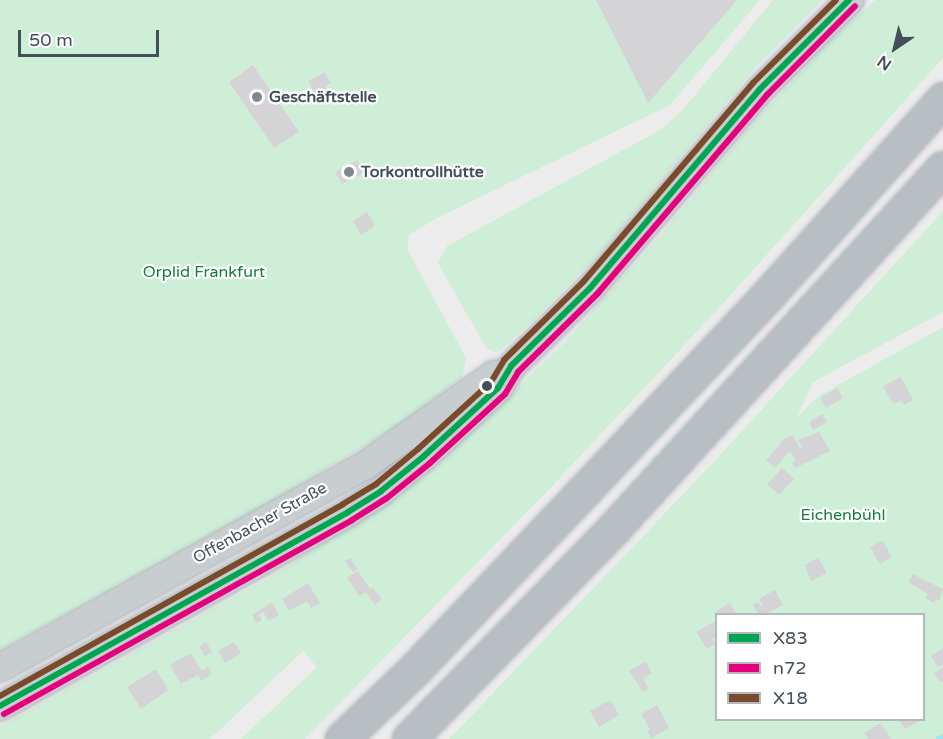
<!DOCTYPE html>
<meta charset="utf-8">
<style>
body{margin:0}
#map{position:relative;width:943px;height:739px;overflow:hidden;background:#edecec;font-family:"Varela Round",sans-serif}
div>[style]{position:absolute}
.green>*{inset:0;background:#ceeed8}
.stream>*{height:6px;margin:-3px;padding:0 3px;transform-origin:3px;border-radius:3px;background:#a1e4ee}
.building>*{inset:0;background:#d4d4d7}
.roads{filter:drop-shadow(0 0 2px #b0b7bc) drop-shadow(0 0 2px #b0b7bc)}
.secondary>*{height:27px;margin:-13.5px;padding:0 13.5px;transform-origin:13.5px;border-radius:13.5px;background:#c8cdcf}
.motorway>*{height:33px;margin:-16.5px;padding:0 16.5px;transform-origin:16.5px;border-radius:16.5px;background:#b8bfc3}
.bus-1>*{height:6px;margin:-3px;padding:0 3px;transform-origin:3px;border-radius:3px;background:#00a651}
.bus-2>*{height:6px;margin:-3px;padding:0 3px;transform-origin:3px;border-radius:3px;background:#e5007d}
.bus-3>*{height:6px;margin:-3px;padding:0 3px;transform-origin:3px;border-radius:3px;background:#7a4b2a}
.dots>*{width:16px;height:16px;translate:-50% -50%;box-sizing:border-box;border:3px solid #fff;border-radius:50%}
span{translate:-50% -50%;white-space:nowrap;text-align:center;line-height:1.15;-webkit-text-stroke:4.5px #fff;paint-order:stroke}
.poi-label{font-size:16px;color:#435059;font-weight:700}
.left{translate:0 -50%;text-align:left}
.park-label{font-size:16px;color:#117d3f}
.street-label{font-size:16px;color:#435059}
.legend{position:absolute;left:715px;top:613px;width:210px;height:108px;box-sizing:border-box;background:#fff;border:2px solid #b4b9bd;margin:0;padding:8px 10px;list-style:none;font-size:18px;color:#435059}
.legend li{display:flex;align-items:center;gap:12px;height:30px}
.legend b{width:30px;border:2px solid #b4b9bd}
.north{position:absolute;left:865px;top:18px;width:60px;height:60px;-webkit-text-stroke:4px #fff;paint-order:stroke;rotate:215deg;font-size:16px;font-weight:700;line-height:24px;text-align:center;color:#435059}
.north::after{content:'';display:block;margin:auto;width:21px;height:27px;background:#435059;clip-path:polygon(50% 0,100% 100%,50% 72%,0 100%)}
.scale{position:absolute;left:18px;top:30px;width:141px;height:27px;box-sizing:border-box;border:3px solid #435059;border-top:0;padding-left:8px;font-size:18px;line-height:21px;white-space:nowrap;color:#435059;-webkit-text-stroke:4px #fff;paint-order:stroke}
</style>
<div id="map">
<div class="green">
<div style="clip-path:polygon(0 0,760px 0,670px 105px,435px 219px,409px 235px,407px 249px,466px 358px,462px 379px,396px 427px,265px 506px,0 650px)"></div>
<div style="clip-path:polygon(773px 0,822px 0,755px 68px,600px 253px,538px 316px,497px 353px,486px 348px,438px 263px,447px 246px,660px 130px,681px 112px)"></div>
<div style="clip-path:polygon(875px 0,943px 0,943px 58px,720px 307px,556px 482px,305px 739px,241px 739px,317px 667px,303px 651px,210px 739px,0 739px,0 727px,276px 574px,366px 515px,474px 430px,563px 344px,652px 245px,758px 118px,826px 45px)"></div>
<div style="clip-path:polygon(evenodd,943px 211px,943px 312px,813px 382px,797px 417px,818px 396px,943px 327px,943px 739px,449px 739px,710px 466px,943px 211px,716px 614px,924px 614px,924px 720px,716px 720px,716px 614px)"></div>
</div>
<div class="stream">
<div style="left:939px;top:739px;width:4px;rotate:-27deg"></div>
</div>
<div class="building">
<div style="clip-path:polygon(596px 0,737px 0,648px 103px)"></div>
<div style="clip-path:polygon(253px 65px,299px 132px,274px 148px,229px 82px)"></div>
<div style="clip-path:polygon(325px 72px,331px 83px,325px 86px,329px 93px,318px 99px,308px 81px)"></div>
<div style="clip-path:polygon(357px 160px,364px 173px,342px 184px,335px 172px)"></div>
<div style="clip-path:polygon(367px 212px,375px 226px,361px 235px,353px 221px)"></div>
<div style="clip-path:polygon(901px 377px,913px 400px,904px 405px,901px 401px,893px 404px,883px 386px)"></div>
<div style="clip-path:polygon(837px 388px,843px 398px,826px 408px,820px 398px)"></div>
<div style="clip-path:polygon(822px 414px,827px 422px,813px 430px,809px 422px)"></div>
<div style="clip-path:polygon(819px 432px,830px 451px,795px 468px,792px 463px,796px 461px,791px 452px,788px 453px,775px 468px,766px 460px,784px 439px,793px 435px,800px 449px,802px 448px,798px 440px)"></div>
<div style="clip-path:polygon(782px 468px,794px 479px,779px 495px,767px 484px)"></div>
<div style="clip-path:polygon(882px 540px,892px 557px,880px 564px,870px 547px)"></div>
<div style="clip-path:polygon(350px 558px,357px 569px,353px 572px,345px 561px)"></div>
<div style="clip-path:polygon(818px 558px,827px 573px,811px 581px,805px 565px)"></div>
<div style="clip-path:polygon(358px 571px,370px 589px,372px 587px,382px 599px,375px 605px,366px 592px,359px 596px,347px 578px)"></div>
<div style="clip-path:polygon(913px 574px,943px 589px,939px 601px,936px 599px,934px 603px,925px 598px,928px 594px,908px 582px)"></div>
<div style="clip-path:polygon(308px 583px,320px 603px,311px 608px,307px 601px,289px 611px,282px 599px)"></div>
<div style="clip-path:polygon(775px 590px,783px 605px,765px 614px,758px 614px,753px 605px,758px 602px,761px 606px,763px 605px,760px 600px,762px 597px)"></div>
<div style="clip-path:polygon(272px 602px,279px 615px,269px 621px,263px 612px,259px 615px,262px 620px,256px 623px,252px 615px)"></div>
<div style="clip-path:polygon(730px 603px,736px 614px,718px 614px,716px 611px)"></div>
<div style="clip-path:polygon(714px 622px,716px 637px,712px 639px,715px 644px,707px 649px,696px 632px)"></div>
<div style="clip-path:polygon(206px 642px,212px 652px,205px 656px,199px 647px)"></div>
<div style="clip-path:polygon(234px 642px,241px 653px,225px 663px,218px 651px)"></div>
<div style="clip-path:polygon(943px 648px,943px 664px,938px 667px,931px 656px)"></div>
<div style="clip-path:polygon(191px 653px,202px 671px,208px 667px,212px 674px,201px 681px,198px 675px,181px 684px,170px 665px)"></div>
<div style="clip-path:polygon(646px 662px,652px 673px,643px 678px,649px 689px,643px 692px,629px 671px)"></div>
<div style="clip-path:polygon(943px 667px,943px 681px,941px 683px,934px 673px)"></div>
<div style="clip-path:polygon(156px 669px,168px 690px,141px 709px,127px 687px)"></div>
<div style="clip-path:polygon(610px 700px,619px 715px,599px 727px,590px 711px)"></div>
<div style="clip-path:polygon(657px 705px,669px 728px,651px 738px,647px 731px,650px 730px,641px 714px)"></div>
<div style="clip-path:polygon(899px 720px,922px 720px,905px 729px)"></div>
<div style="clip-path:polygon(881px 723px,891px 739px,868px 739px,864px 733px)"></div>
</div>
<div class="roads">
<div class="secondary">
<div style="left:0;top:667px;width:415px;rotate:-29deg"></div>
<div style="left:363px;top:466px;width:160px;rotate:-35.1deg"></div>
<div style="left:0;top:706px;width:398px;rotate:-29.1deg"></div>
<div style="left:348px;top:512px;width:39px;rotate:-32deg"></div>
<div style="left:381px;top:491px;width:55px;rotate:-39.1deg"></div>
<div style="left:424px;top:456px;width:100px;rotate:-42.6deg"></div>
<div style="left:498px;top:388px;width:26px;rotate:-59deg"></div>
<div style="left:511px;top:366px;width:112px;rotate:-44.6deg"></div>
<div style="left:591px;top:287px;width:260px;rotate:-49.5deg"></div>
<div style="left:760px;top:89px;width:126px;rotate:-45deg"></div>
</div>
<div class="motorway">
<div style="left:342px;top:739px;width:103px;rotate:-43.8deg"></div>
<div style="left:416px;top:668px;width:241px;rotate:-46.5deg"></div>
<div style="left:582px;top:493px;width:272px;rotate:-46.8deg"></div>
<div style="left:768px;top:295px;width:263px;rotate:-48.2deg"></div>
<div style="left:409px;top:739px;width:296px;rotate:-45.8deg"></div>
<div style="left:615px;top:527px;width:486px;rotate:-47.6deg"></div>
</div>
</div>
<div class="bus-1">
<div style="left:0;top:706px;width:398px;rotate:-29.1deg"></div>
<div style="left:348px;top:512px;width:39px;rotate:-32deg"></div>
<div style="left:381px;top:491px;width:55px;rotate:-39.1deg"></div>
<div style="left:424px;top:456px;width:100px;rotate:-42.6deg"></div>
<div style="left:498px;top:388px;width:26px;rotate:-59deg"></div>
<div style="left:511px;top:366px;width:112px;rotate:-44.6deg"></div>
<div style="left:591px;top:287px;width:260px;rotate:-49.5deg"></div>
<div style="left:760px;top:89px;width:126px;rotate:-45deg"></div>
</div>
<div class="bus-2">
<div style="left:4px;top:714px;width:398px;rotate:-29.1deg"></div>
<div style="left:352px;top:520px;width:41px;rotate:-32.2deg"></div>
<div style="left:387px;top:498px;width:55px;rotate:-39.1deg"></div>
<div style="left:430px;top:463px;width:102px;rotate:-42.6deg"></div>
<div style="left:505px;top:394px;width:26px;rotate:-59deg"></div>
<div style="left:518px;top:372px;width:112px;rotate:-44.6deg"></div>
<div style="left:598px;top:293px;width:260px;rotate:-49.5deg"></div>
<div style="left:767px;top:95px;width:125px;rotate:-45.3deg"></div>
</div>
<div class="bus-3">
<div style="left:0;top:696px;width:393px;rotate:-29.2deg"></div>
<div style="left:343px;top:504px;width:39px;rotate:-31deg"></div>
<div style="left:376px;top:484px;width:55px;rotate:-39.8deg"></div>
<div style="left:418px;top:449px;width:99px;rotate:-42.5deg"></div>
<div style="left:491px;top:382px;width:26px;rotate:-59deg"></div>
<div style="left:504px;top:360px;width:112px;rotate:-44.6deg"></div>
<div style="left:584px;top:281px;width:260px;rotate:-49.5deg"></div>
<div style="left:753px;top:83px;width:117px;rotate:-45deg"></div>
</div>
<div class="dots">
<div style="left:257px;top:97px;background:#7e878c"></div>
<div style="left:349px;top:172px;background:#7e878c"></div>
<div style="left:487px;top:386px;background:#435059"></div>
</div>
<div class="poi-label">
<span class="left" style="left:269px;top:97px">Geschäftstelle</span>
<span class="left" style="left:361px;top:172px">Torkontrollhütte</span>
</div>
<div class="park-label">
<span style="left:204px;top:272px">Orplid Frankfurt</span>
<span style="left:843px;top:515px">Eichenbühl</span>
</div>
<div class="street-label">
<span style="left:260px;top:523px;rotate:-29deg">Offenbacher Straße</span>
</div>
<ul class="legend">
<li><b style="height:8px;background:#00a651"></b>X83</li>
<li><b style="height:8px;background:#e5007d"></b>n72</li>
<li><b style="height:8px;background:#7a4b2a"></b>X18</li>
</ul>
<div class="north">N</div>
<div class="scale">50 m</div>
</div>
